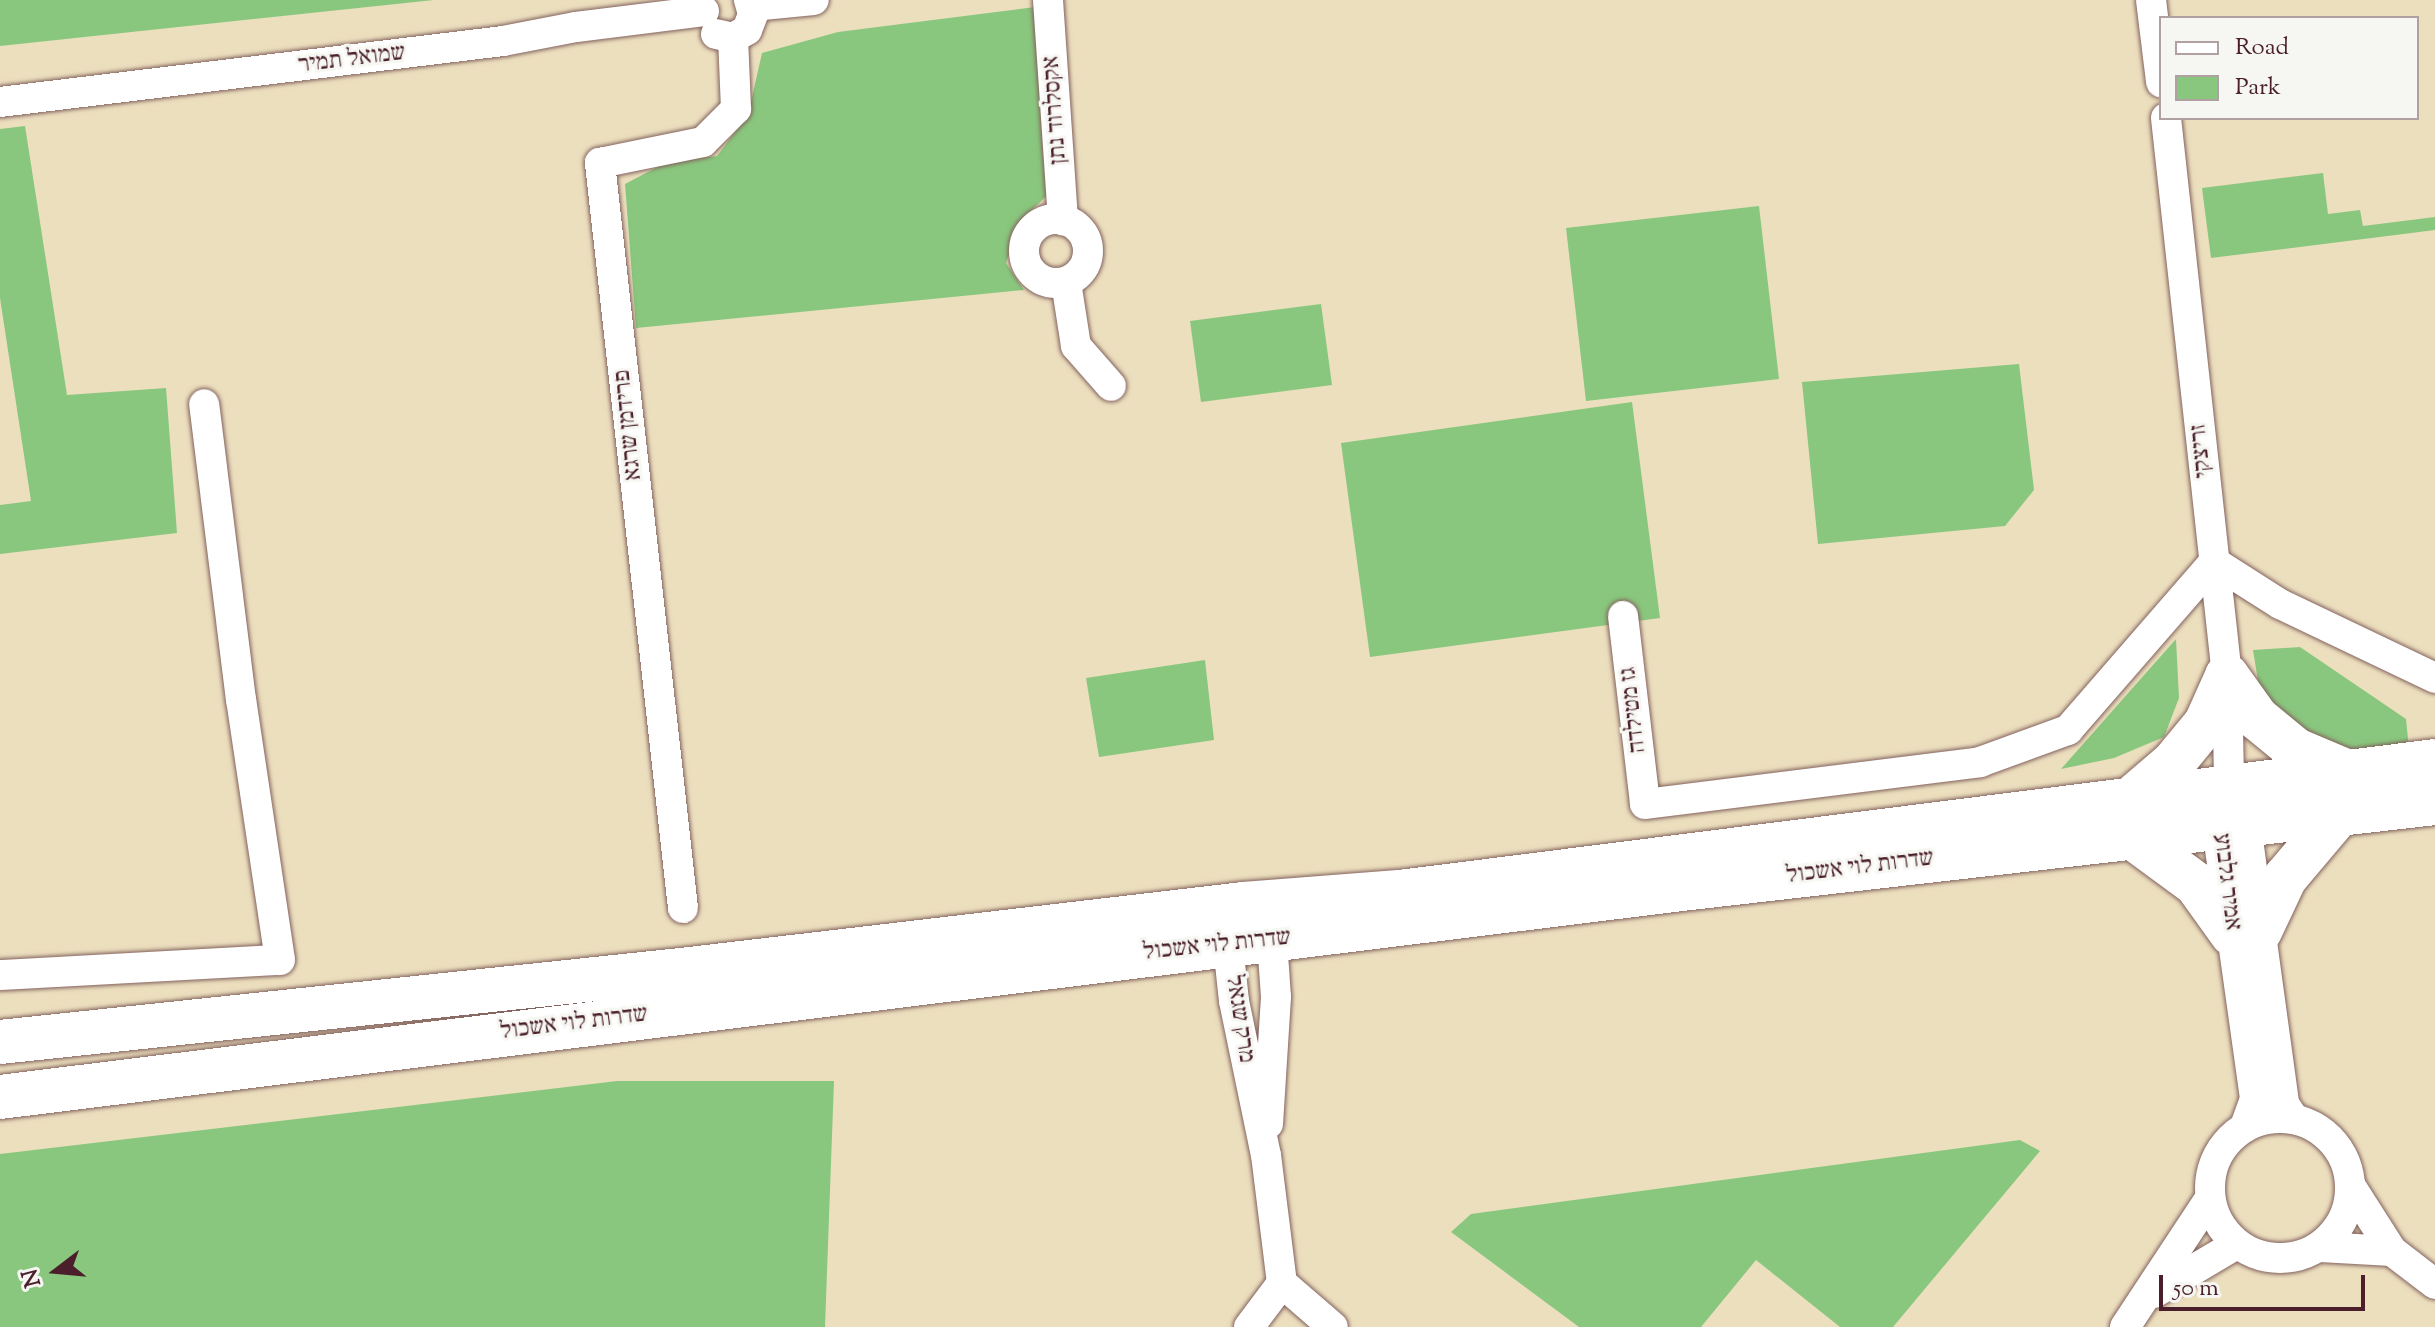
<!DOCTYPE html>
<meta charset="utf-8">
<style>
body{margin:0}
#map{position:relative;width:2435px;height:1327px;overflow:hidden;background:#ecdfbe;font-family:"Sorts Mill Goudy","Frank Ruhl Libre",serif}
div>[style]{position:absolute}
.green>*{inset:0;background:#89c77e}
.roads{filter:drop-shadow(0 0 2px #83625e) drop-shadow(0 0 2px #83625e)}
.street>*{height:30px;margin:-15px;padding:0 15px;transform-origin:15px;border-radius:15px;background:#fff}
.street>.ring{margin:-15px;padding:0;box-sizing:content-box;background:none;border:30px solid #fff;border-radius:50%}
.secondary>*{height:44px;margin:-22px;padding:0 22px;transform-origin:22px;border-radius:22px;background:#fff}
span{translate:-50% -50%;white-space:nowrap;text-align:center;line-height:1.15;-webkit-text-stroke:6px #f6f6f2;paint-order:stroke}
.street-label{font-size:24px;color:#4a1f2b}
.legend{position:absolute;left:2159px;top:16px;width:260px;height:104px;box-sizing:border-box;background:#f6f6f2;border:2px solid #b1a0a2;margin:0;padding:10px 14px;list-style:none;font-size:24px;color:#4a1f2b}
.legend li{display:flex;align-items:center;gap:16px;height:40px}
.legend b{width:40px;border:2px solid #b1a0a2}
.north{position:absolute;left:16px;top:1231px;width:80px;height:80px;-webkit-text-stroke:6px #f6f6f2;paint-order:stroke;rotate:254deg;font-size:22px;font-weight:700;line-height:32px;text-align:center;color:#4a1f2b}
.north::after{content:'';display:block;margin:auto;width:28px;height:36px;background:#4a1f2b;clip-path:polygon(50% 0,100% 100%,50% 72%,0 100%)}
.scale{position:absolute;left:2159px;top:1275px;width:206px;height:36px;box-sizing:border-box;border:4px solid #4a1f2b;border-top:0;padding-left:10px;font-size:24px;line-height:28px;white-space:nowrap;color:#4a1f2b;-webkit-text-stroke:6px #f6f6f2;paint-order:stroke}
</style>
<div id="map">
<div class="green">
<div style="clip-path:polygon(0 0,434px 0,0 46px)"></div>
<div style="clip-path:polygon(1035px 7px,1053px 190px,1021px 220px,1006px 263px,1024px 290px,636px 328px,625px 184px,665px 163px,717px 156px,748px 115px,762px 53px,838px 32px)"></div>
<div style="clip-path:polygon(25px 126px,67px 395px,166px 388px,177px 533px,0 554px,0 505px,31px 501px,0 298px,0 129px)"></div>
<div style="clip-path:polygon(2323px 173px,2328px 214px,2360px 210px,2363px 226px,2435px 217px,2435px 230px,2211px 258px,2202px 188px)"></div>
<div style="clip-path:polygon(1759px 206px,1779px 379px,1586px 401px,1566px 228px)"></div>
<div style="clip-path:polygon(1321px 304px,1332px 385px,1201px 402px,1190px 321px)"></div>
<div style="clip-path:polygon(2019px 364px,2034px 490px,2005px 526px,1818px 544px,1802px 382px)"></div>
<div style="clip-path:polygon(1632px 402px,1660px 618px,1370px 657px,1341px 443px)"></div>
<div style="clip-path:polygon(2176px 639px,2179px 698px,2164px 737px,2114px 758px,2061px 769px)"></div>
<div style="clip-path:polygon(2300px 647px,2406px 719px,2409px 749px,2334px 751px,2261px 700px,2253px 650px)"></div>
<div style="clip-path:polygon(1205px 660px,1214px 740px,1099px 757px,1086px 678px)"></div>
<div style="clip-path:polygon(617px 1081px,834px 1081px,825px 1327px,0 1327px,0 1154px)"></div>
<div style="clip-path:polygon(2020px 1140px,2040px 1151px,1893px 1327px,1840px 1327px,1756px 1260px,1701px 1327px,1579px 1327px,1451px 1232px,1471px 1214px)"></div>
</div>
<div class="roads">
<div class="street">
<div style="left:1048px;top:0;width:221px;rotate:86.1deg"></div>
<div style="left:2151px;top:0;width:83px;rotate:83deg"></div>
<div style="left:752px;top:6px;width:62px;rotate:-5.5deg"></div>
<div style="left:716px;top:34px;width:17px;rotate:13deg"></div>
<div style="left:733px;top:38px;width:16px;rotate:-30deg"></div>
<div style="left:747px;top:30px;width:17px;rotate:-69deg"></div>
<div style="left:753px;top:14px;width:15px;rotate:-106deg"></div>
<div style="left:0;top:102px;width:507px;rotate:-6.91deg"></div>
<div style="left:503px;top:41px;width:74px;rotate:-10.9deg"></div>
<div style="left:576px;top:27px;width:129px;rotate:-7.1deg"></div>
<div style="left:2166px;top:118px;width:561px;rotate:83.76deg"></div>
<div style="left:2227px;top:676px;width:109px;rotate:88.9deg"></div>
<div style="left:2229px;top:785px;width:45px;rotate:105.6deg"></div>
<div style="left:2217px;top:828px;width:274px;rotate:82deg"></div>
<div style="left:2255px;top:1099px;width:30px;rotate:110deg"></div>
<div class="ring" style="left:1024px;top:219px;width:34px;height:34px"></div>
<div style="left:1066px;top:282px;width:65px;rotate:81.1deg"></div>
<div style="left:1076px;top:346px;width:53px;rotate:48.8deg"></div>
<div style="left:1623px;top:616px;width:189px;rotate:83.3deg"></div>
<div style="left:1645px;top:804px;width:338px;rotate:-7.1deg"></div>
<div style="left:1980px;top:762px;width:94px;rotate:-20deg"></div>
<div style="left:2068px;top:730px;width:223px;rotate:-49deg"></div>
<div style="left:2214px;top:562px;width:78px;rotate:32.5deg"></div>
<div style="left:2280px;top:604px;width:172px;rotate:25.5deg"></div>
<div style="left:2239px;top:809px;width:17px;rotate:66deg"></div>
<div style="left:2246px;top:825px;width:282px;rotate:82.2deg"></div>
<div style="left:2284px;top:1104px;width:18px;rotate:56deg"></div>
<div style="left:683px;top:908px;width:750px;rotate:-96.36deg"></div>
<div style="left:600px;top:163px;width:105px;rotate:-11.5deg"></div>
<div style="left:703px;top:142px;width:47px;rotate:-45deg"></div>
<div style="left:736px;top:109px;width:71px;rotate:-92.4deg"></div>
<div style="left:1259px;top:925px;width:20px;rotate:49deg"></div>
<div style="left:1272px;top:940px;width:57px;rotate:86deg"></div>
<div style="left:1276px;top:997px;width:127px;rotate:93.6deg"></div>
<div style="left:1235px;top:927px;width:19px;rotate:111deg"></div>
<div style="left:1228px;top:945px;width:56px;rotate:83.9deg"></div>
<div style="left:1234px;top:1001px;width:157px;rotate:78.3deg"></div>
<div style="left:1266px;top:1155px;width:129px;rotate:82.9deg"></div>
<div style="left:0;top:975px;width:280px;rotate:-3.1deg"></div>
<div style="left:280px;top:960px;width:263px;rotate:-98.5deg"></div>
<div style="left:241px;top:700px;width:298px;rotate:-97.1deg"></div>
<div class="ring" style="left:2210px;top:1118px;width:110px;height:110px"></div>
<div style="left:2350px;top:1185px;width:78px;rotate:57.5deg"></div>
<div style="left:2392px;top:1251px;width:54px;rotate:37.5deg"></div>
<div style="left:2320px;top:1247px;width:72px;rotate:3.2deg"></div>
<div style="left:1282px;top:1283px;width:67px;rotate:40.8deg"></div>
<div style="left:2154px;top:1293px;width:96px;rotate:-30.6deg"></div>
<div style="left:1249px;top:1327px;width:55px;rotate:-53.1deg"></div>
<div style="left:2125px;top:1327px;width:154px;rotate:-56.6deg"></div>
</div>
<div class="secondary">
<div style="left:2131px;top:799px;width:57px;rotate:-40.7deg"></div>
<div style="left:2174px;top:762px;width:50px;rotate:-50.6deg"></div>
<div style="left:2206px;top:723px;width:51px;rotate:-65.9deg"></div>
<div style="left:2227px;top:676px;width:52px;rotate:54.5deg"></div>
<div style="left:2257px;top:718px;width:50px;rotate:39.4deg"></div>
<div style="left:2296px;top:750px;width:56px;rotate:22.9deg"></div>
<div style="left:2132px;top:837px;width:79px;rotate:36.3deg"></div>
<div style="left:2196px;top:884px;width:62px;rotate:54.2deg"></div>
<div style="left:2260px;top:931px;width:59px;rotate:-64.7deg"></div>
<div style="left:2285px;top:878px;width:84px;rotate:-49.8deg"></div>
<div style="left:0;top:1042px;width:694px;rotate:-6.04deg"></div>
<div style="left:690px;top:969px;width:557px;rotate:-6.7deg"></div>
<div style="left:1243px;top:904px;width:157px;rotate:-4.4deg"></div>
<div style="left:1400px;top:892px;width:1043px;rotate:-7.21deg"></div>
<div style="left:0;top:1097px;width:1686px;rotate:-7.05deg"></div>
<div style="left:1673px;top:890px;width:767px;rotate:-6.51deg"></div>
</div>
</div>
<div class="street-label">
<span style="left:352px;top:60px;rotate:-7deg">שמואל תמיר</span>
<span style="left:1056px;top:110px;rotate:-94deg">אקסלרוד נתן</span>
<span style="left:629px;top:425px;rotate:-96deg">פרידמן שרגא</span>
<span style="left:2202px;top:451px;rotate:-96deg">זריצקי</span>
<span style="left:1634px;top:710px;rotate:-97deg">גז מטילדה</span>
<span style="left:1860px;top:868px;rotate:-7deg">שדרות לוי אשכול</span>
<span style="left:2226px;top:882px;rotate:83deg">אמיר גלבוע</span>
<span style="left:1217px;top:946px;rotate:-6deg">שדרות לוי אשכול</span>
<span style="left:1239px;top:1019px;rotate:81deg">מרק שגאל</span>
<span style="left:574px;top:1024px;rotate:-7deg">שדרות לוי אשכול</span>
</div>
<ul class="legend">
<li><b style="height:10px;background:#fff"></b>Road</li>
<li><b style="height:22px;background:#89c77e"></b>Park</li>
</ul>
<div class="north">N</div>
<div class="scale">50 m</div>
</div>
